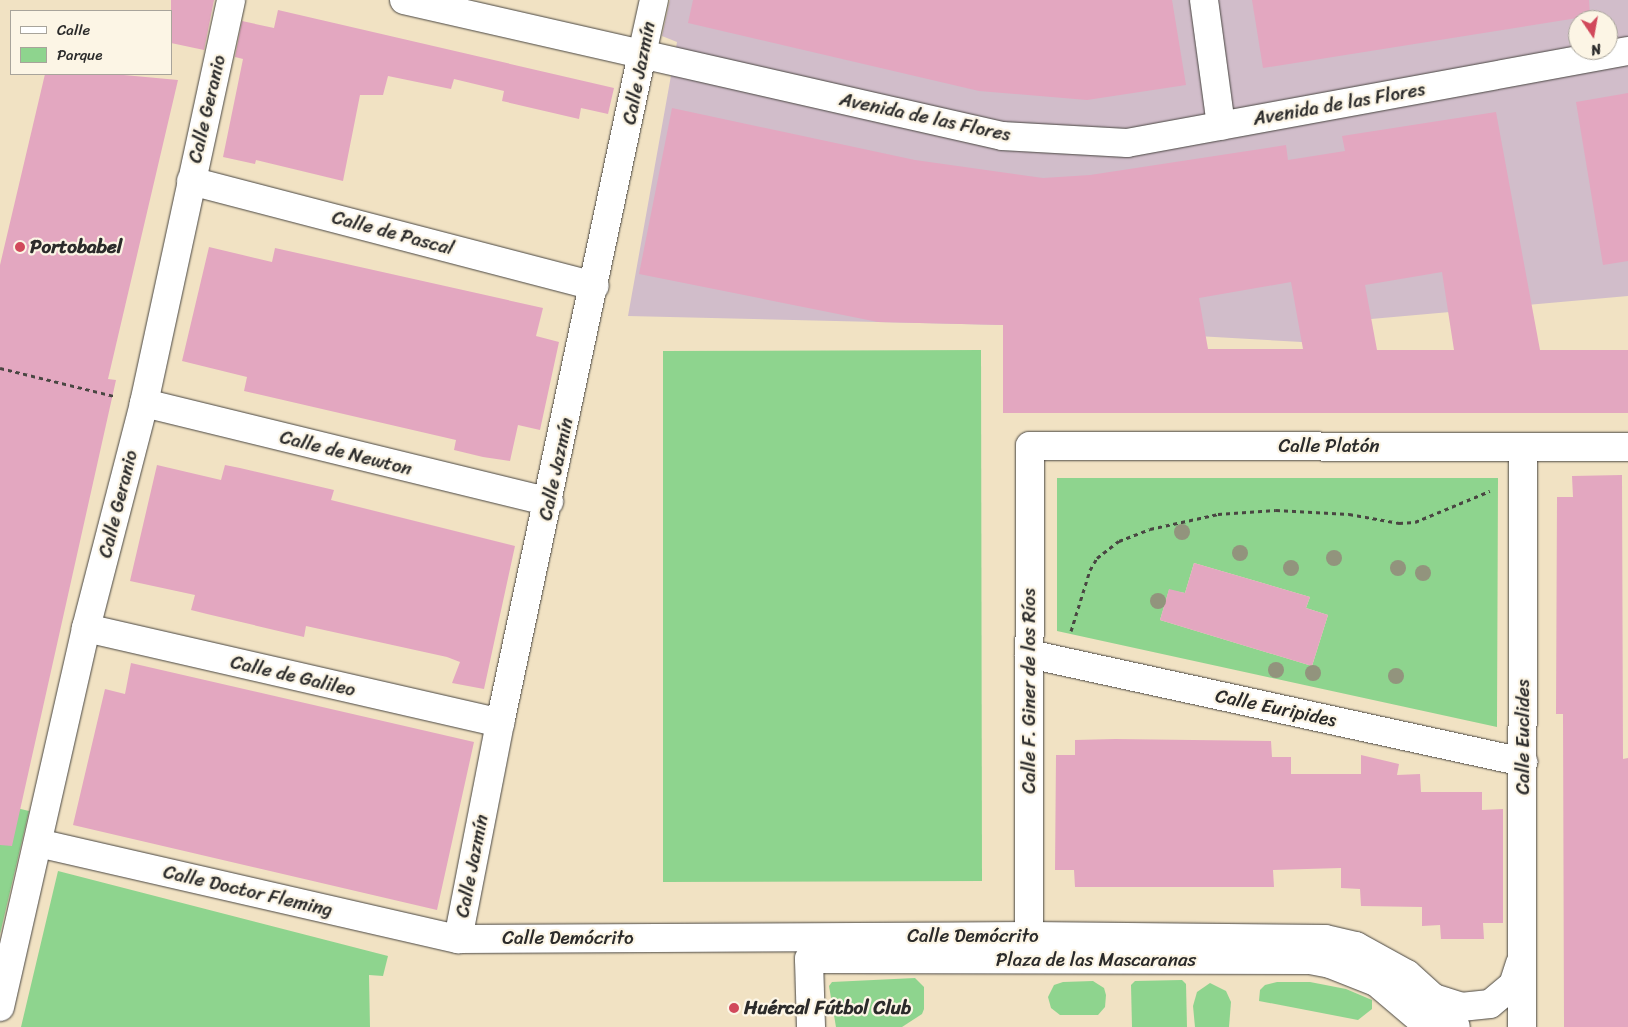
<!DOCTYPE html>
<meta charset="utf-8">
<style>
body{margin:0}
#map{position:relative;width:1628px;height:1027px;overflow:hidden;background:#f1e2c3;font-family:Sriracha,sans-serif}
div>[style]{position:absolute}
.industrial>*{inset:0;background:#d1bdca}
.green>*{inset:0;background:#8ed48e}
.building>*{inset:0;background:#e3a7c0}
.path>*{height:3px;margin-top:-1.5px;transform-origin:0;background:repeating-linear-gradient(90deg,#494642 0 4px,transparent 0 8px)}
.roads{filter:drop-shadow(0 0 1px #494642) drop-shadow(0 0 1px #494642)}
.street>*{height:28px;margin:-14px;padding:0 14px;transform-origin:14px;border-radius:14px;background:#fff}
.secondary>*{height:28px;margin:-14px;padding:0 14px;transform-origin:14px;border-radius:14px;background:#fff}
.trees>*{width:16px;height:16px;margin:-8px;border-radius:50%;background:#92947d}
.dots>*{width:14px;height:14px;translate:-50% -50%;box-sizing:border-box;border:2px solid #fcf5e5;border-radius:50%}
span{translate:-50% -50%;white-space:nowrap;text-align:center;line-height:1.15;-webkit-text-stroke:4.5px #fcf5e5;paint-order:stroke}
.street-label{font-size:19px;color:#2b2b2b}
.poi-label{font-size:19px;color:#2b2b2b;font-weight:700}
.left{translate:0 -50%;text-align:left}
.legend{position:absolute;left:10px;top:10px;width:162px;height:65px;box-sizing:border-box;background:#fcf5e5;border:1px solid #a8a49b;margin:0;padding:6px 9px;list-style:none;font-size:15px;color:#2b2b2b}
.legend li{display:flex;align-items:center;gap:10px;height:25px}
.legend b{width:25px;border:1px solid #a8a49b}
.north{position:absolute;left:1568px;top:10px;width:50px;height:50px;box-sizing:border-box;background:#fcf5e5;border:1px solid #a8a49b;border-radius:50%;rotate:168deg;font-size:14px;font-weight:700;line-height:20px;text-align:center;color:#2b2b2b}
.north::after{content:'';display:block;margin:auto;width:18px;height:22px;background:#d1495b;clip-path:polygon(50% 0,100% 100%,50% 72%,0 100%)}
</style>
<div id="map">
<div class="industrial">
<div style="clip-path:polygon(evenodd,670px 0,1628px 0,1628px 296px,1371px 319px,1302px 342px,1003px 325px,628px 316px,677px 42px,662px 36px,670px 0,1578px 20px,1608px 20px,1608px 50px,1578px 50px,1578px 20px)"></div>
</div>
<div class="green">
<div style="clip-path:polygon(981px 350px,982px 881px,663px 882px,663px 351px)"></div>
<div style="clip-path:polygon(evenodd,1057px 478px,1498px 478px,1497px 727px,1057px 631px,1057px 478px,1194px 563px,1310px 597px,1306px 608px,1328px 615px,1312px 666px,1160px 620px,1169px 590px,1185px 593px,1194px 563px)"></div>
<div style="clip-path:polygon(0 804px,29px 811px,0 934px)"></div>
<div style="clip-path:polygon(58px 871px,388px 956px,383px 976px,369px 975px,370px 1027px,21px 1027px)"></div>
<div style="clip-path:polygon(915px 978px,924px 987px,924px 1009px,922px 1014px,902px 1027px,836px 1027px,829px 986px,832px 982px)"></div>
<div style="clip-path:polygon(1182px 980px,1186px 984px,1187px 1027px,1132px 1027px,1131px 985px,1135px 981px)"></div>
<div style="clip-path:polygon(1093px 981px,1104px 988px,1106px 995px,1105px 1007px,1098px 1015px,1060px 1015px,1051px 1008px,1048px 997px,1054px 985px,1063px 982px)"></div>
<div style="clip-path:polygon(1277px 982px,1310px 982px,1346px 989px,1372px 1000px,1372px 1009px,1358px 1020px,1259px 1001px,1260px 990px,1265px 985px)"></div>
<div style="clip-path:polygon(1210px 983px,1226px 991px,1231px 1002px,1229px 1027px,1195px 1027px,1193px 1006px,1197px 992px)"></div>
</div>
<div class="building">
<div style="clip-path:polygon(171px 0,214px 0,204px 50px,171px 43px)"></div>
<div style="clip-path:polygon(693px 0,1172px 0,1186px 85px,1087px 100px,979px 91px,688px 23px)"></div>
<div style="clip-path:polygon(1252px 0,1589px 0,1590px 16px,1263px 68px)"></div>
<div style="clip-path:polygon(278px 10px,614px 88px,608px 114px,581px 108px,579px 119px,502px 101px,504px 91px,454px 79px,451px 89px,388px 76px,383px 95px,360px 95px,343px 181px,256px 160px,255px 164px,223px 157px,243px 59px,235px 57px,242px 21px,274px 28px)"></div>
<div style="clip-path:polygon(45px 74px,113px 74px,178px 80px,108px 379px,116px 380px,12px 846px,0 845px,0 265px)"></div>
<div style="clip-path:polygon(1628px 93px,1628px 261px,1603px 265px,1576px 102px)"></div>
<div style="clip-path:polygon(evenodd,672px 108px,915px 160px,1043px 178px,1090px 175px,1286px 145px,1288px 160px,1345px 151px,1342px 136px,1496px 112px,1540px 350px,1628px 350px,1628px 413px,1003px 413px,1003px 325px,878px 322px,639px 274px,672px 108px,1442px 272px,1454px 350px,1377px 350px,1365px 285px,1442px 272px,672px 108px,1291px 282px,1303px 349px,1208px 349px,1199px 298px,1291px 282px)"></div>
<div style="clip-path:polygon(209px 247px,272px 262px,275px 248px,543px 308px,536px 336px,559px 342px,540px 430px,518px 425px,510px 461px,483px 457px,454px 450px,456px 440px,244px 391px,247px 377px,182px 361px)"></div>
<div style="clip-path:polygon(157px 465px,221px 480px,225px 465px,240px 468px,334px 490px,331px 500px,515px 546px,484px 689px,452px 683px,460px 662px,447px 657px,306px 626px,304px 637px,207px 614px,191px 610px,195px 595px,130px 581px)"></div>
<div style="clip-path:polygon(1622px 475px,1623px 759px,1628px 758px,1628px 1027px,1564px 1027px,1563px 714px,1556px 714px,1557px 497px,1573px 497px,1572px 476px)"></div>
<div style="clip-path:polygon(1194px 563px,1310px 597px,1306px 608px,1328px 615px,1312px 666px,1160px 620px,1169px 589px,1185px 593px)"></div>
<div style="clip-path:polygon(131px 663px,474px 742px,437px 910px,73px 825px,105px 689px,125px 694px)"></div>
<div style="clip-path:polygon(1115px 739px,1271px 741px,1272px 757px,1291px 757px,1291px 774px,1361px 774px,1361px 755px,1399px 764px,1397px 775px,1420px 774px,1421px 792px,1482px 792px,1482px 810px,1503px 809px,1503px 923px,1483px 923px,1484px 939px,1441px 939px,1440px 925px,1422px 926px,1422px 907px,1361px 906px,1360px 889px,1341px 888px,1341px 868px,1273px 870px,1274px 887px,1075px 887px,1074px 870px,1055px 870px,1056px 755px,1075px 755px,1075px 740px)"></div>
</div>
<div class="path">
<div style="left:0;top:368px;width:117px;rotate:13.8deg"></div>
<div style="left:1071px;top:631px;width:64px;rotate:-72.7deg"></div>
<div style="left:1090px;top:570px;width:14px;rotate:-60deg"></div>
<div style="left:1097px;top:558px;width:28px;rotate:-38deg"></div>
<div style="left:1119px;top:541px;width:33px;rotate:-21deg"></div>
<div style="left:1150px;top:529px;width:70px;rotate:-12.4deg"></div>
<div style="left:1218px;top:514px;width:58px;rotate:-3.9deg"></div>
<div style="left:1276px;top:510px;width:73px;rotate:3.1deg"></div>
<div style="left:1349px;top:514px;width:51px;rotate:10.2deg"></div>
<div style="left:1399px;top:523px;width:16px;rotate:-4deg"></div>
<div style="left:1415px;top:522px;width:81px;rotate:-22.5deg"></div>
</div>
<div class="roads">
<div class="street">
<div style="left:1204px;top:0;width:127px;rotate:82.3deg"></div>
<div style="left:642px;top:54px;width:55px;rotate:-77.5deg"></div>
<div style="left:191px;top:181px;width:417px;rotate:14.6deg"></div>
<div style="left:144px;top:403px;width:417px;rotate:13.7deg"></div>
<div style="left:86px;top:628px;width:425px;rotate:12.9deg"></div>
<div style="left:1029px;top:654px;width:506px;rotate:12.33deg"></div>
<div style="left:38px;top:843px;width:431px;rotate:12.9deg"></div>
<div style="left:1029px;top:936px;width:490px;rotate:-89.9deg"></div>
<div style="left:1030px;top:446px;width:598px;rotate:0.1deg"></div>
<div style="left:1434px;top:998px;width:28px;rotate:18deg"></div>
<div style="left:1461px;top:1007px;width:29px;rotate:-6deg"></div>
<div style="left:1490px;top:1004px;width:30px;rotate:-40deg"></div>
<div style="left:1513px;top:985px;width:23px;rotate:-72deg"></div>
<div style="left:0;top:1007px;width:389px;rotate:-77.2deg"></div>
<div style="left:86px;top:628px;width:232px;rotate:-75.5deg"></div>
<div style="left:144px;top:403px;width:412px;rotate:-77.8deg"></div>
<div style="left:811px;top:1027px;width:68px;rotate:-91.7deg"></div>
<div style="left:809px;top:959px;width:501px;rotate:0.11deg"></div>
<div style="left:1310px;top:960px;width:20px;rotate:11deg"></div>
<div style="left:1330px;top:964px;width:49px;rotate:21.4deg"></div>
<div style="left:1376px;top:982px;width:70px;rotate:40.3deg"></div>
<div style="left:1522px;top:1027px;width:580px;rotate:-89.9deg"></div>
</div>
<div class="secondary">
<div style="left:404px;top:0;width:613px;rotate:12.81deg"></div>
<div style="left:1002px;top:136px;width:125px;rotate:3.2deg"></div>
<div style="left:1127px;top:143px;width:509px;rotate:-10.41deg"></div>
<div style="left:642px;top:54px;width:684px;rotate:101.98deg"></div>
<div style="left:500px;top:723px;width:220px;rotate:101deg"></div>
<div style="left:458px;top:939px;width:571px;rotate:-0.3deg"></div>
<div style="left:1029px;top:936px;width:296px;rotate:0.6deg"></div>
<div style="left:1325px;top:939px;width:32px;rotate:13deg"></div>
<div style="left:1356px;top:946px;width:58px;rotate:28.8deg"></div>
<div style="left:1407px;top:974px;width:36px;rotate:42deg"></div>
<div style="left:1434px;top:998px;width:36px;rotate:53deg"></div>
</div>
</div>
<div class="trees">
<div style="left:1182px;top:532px"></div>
<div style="left:1240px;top:553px"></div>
<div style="left:1334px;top:558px"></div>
<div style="left:1291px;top:568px"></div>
<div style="left:1398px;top:568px"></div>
<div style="left:1423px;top:573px"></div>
<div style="left:1158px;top:601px"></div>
<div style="left:1276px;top:670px"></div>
<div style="left:1313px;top:673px"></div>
<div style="left:1396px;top:676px"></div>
</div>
<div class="dots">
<div style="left:20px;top:247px;background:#d1495b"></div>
<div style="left:734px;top:1008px;background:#d1495b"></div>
</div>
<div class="street-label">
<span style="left:639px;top:73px;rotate:-79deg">Calle Jazmín</span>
<span style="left:1339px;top:104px;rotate:-10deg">Avenida de las Flores</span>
<span style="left:207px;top:109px;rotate:-77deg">Calle Geranio</span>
<span style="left:925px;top:117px;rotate:12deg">Avenida de las Flores</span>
<span style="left:393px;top:233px;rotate:15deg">Calle de Pascal</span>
<span style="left:1329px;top:446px">Calle Platón</span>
<span style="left:346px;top:453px;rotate:14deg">Calle de Newton</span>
<span style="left:556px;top:469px;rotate:-78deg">Calle Jazmín</span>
<span style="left:118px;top:504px;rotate:-76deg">Calle Geranio</span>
<span style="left:293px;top:676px;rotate:13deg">Calle de Galileo</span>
<span style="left:1029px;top:691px;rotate:-90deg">Calle F. Giner de los Ríos</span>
<span style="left:1276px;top:708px;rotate:12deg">Calle Euripides</span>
<span style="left:1523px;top:737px;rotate:-90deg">Calle Euclides</span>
<span style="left:472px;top:866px;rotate:-79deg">Calle Jazmín</span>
<span style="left:248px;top:891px;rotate:13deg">Calle Doctor Fleming</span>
<span style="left:973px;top:936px">Calle Demócrito</span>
<span style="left:568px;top:938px">Calle Demócrito</span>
<span style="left:1096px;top:960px">Plaza de las Mascaranas</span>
</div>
<div class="poi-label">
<span class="left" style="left:30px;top:247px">Portobabel</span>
<span class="left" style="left:744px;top:1008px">Huércal Fútbol Club</span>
</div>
<ul class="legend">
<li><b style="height:6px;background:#fff"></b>Calle</li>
<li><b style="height:14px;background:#8ed48e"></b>Parque</li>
</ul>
<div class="north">N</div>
</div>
